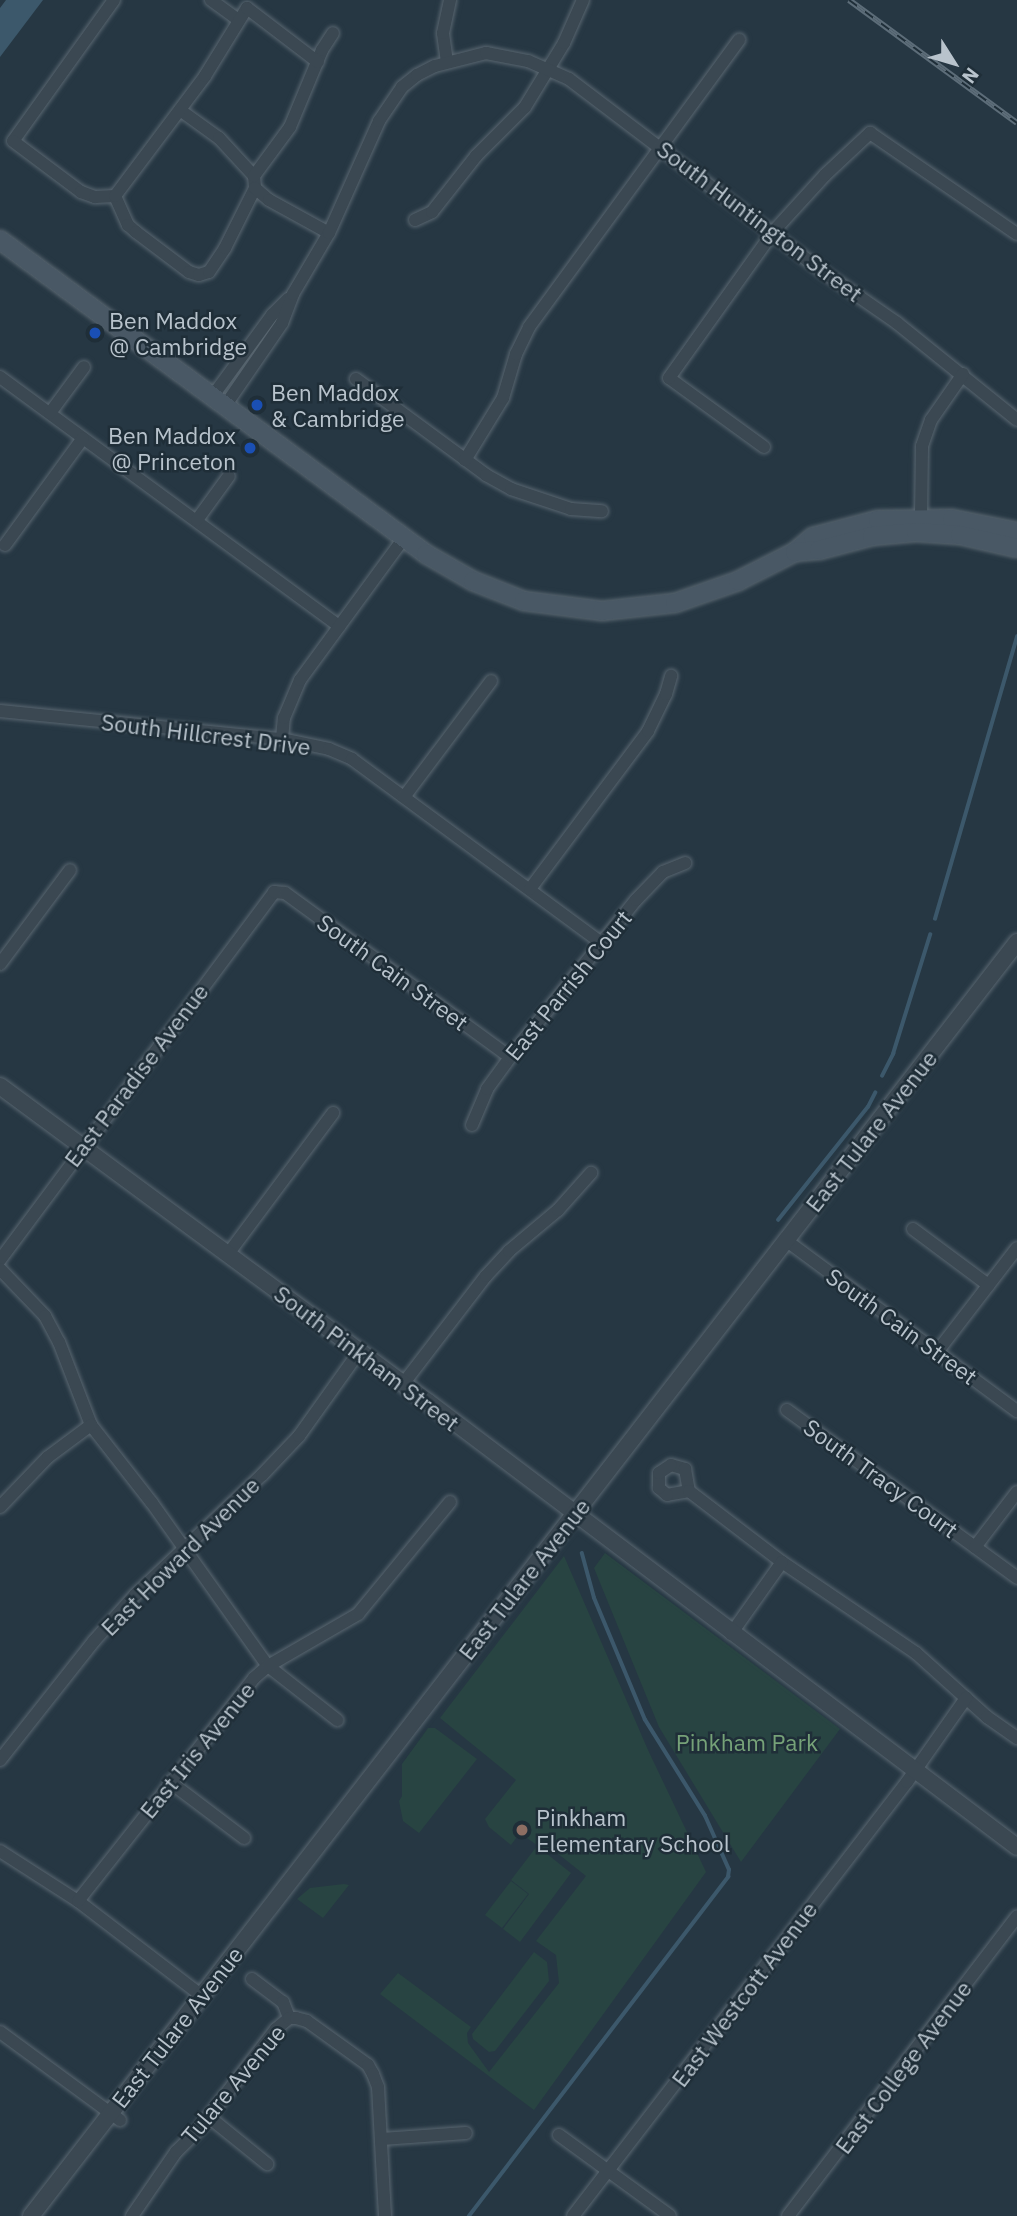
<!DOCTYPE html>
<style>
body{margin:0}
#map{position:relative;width:1017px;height:2216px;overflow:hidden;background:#263743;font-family:"IBM Plex Sans",sans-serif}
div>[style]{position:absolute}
.green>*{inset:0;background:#284442}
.water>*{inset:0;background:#3c586b}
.stream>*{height:3.5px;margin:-1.75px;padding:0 1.75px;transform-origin:1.75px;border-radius:1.75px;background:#3c586b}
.roads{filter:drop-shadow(0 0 2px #596670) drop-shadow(0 0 2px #596670)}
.minor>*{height:12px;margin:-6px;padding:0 6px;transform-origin:6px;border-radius:6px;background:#3b4852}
.tertiary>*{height:16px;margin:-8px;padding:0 8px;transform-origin:8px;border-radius:8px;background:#3b4852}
.secondary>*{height:18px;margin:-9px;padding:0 9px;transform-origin:9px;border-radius:9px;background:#495865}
.rail>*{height:6px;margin-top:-3px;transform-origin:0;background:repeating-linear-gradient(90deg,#1f2e38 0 10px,#5d6d79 0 20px);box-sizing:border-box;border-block:2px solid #5d6d79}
.dots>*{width:19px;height:19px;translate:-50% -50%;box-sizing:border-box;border:4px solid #1f2e38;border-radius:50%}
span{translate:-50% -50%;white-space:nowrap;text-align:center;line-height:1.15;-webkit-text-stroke:5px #1f2e38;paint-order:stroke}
.street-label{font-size:23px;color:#b8c3cc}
.poi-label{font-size:23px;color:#b8c3cc}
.left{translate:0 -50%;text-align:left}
.right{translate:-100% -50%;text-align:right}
.park-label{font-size:23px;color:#76a278}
.north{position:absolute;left:919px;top:28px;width:70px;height:70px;-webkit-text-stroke:5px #1f2e38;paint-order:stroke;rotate:127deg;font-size:19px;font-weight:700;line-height:28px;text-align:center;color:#b8c3cc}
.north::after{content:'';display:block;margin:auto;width:24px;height:32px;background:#b8c3cc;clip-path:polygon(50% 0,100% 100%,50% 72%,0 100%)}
</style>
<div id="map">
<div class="green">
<div style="clip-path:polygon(605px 1553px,840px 1729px,741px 1862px,659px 1727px,594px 1568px)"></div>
<div style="clip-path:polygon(564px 1556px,648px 1750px,706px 1872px,534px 2110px,380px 1994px,398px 1973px,471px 2027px,467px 2033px,468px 2043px,489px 2072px,559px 1983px,556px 1955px,536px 1941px,586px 1876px,552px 1849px,548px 1853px,520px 1833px,511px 1845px,489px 1827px,485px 1819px,516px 1780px,440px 1718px)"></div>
<div style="clip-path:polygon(428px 1728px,435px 1728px,477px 1759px,419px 1833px,403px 1821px,399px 1801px,402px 1796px,402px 1764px)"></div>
<div style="clip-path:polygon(537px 1846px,571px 1873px,520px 1942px,503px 1929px,529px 1894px,511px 1880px)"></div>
<div style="clip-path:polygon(511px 1881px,528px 1894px,502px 1928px,485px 1915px)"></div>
<div style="clip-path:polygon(344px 1884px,349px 1885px,323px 1918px,297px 1899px,310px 1888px)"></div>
<div style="clip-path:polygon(534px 1952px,547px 1962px,549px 1981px,495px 2051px,489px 2052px,473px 2039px,472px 2034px)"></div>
</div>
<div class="water">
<div style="clip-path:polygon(6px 0,43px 0,0 57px,0 8px)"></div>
</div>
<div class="stream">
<div style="left:935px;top:919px;width:294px;rotate:-73.8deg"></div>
<div style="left:882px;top:1076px;width:25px;rotate:-63deg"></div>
<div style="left:893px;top:1054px;width:125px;rotate:-72.7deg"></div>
<div style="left:778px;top:1220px;width:144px;rotate:-51.5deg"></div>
<div style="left:868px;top:1107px;width:16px;rotate:-63deg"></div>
<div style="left:469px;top:2216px;width:427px;rotate:-52.6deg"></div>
<div style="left:728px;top:1877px;width:7px;rotate:-82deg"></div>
<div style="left:729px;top:1870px;width:59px;rotate:-114deg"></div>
<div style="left:705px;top:1816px;width:113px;rotate:-122deg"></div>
<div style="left:645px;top:1720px;width:132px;rotate:-112.7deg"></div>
<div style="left:594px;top:1598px;width:46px;rotate:-105.3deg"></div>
</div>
<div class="roads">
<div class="minor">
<div style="left:114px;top:0;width:173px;rotate:125.6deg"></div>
<div style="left:13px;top:141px;width:85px;rotate:36.9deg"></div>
<div style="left:81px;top:192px;width:15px;rotate:20deg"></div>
<div style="left:95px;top:197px;width:20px;rotate:-3deg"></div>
<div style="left:115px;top:196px;width:32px;rotate:66deg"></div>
<div style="left:128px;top:225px;width:11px;rotate:41deg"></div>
<div style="left:136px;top:232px;width:66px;rotate:37deg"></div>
<div style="left:189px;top:272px;width:10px;rotate:17deg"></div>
<div style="left:199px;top:275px;width:10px;rotate:-17deg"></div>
<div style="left:209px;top:272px;width:29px;rotate:-56deg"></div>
<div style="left:225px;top:248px;width:67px;rotate:-63.4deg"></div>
<div style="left:211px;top:0;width:34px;rotate:36deg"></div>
<div style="left:447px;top:62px;width:29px;rotate:-98deg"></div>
<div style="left:443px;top:33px;width:34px;rotate:-78deg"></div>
<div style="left:180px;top:110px;width:48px;rotate:35.7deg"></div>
<div style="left:219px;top:138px;width:52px;rotate:47.4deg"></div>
<div style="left:254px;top:176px;width:12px;rotate:85deg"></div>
<div style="left:255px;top:188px;width:18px;rotate:41deg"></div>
<div style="left:269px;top:200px;width:68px;rotate:28.8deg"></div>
<div style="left:254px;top:176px;width:61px;rotate:-53.7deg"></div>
<div style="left:290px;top:127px;width:83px;rotate:-67.4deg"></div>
<div style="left:322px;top:50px;width:20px;rotate:-57deg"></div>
<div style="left:115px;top:196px;width:150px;rotate:-53.1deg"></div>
<div style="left:205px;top:76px;width:80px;rotate:-58.3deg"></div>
<div style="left:247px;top:8px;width:89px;rotate:37.3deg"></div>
<div style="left:415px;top:220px;width:19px;rotate:-25deg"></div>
<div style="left:432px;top:212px;width:71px;rotate:-51.8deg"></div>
<div style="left:476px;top:156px;width:69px;rotate:-45deg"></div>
<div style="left:525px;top:107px;width:75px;rotate:-58.6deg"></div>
<div style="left:564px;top:43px;width:47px;rotate:-66.2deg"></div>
<div style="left:0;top:377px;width:421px;rotate:36.3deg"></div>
<div style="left:356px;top:379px;width:162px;rotate:36.4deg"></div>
<div style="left:486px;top:475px;width:29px;rotate:29deg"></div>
<div style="left:511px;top:489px;width:63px;rotate:18.4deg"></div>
<div style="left:571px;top:509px;width:31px;rotate:4deg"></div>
<div style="left:212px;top:397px;width:102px;rotate:-53.8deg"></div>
<div style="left:272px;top:315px;width:23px;rotate:-45deg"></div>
<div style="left:225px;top:406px;width:101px;rotate:-55.5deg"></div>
<div style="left:282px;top:323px;width:31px;rotate:-69deg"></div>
<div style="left:293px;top:294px;width:71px;rotate:-59.5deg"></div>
<div style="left:329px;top:233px;width:123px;rotate:-65.9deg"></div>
<div style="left:379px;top:121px;width:41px;rotate:-55.9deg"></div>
<div style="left:402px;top:87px;width:19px;rotate:-39deg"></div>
<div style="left:417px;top:75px;width:20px;rotate:-27deg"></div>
<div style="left:435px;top:66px;width:53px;rotate:-14.3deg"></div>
<div style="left:486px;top:53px;width:43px;rotate:10.8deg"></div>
<div style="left:528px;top:61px;width:45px;rotate:23.7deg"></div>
<div style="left:569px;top:79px;width:318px;rotate:37.2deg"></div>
<div style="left:822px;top:271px;width:91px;rotate:34.7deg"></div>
<div style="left:897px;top:323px;width:154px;rotate:38.9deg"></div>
<div style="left:50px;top:413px;width:57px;rotate:-53.5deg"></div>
<div style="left:764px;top:447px;width:117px;rotate:-144deg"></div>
<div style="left:669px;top:378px;width:179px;rotate:-54.5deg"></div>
<div style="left:773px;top:232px;width:77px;rotate:-47.6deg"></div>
<div style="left:825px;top:175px;width:62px;rotate:-43deg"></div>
<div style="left:870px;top:133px;width:178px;rotate:34.5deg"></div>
<div style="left:465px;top:460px;width:73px;rotate:-58.5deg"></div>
<div style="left:503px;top:398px;width:46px;rotate:-73.5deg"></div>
<div style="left:516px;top:354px;width:30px;rotate:-64deg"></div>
<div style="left:529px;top:327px;width:356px;rotate:-53.8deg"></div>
<div style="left:921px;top:518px;width:72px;rotate:-89.2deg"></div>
<div style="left:922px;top:446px;width:28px;rotate:-71deg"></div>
<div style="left:931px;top:420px;width:56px;rotate:-55.2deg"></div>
<div style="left:197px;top:520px;width:54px;rotate:-54deg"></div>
<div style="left:5px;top:545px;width:132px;rotate:-53.9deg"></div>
<div style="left:0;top:711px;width:283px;rotate:5.7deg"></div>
<div style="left:282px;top:739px;width:48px;rotate:12deg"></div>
<div style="left:329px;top:749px;width:25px;rotate:23deg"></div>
<div style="left:352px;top:759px;width:310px;rotate:36.4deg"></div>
<div style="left:282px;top:739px;width:21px;rotate:-85deg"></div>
<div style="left:284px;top:718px;width:41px;rotate:-67.2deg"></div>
<div style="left:300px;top:680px;width:176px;rotate:-53.8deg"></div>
<div style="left:404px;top:797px;width:145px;rotate:-53.1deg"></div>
<div style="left:530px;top:889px;width:197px;rotate:-53.2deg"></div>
<div style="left:648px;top:731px;width:41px;rotate:-64.1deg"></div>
<div style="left:666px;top:694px;width:19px;rotate:-74deg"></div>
<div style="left:0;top:964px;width:117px;rotate:-53.3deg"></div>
<div style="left:472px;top:1125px;width:39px;rotate:-67deg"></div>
<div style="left:487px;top:1089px;width:39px;rotate:-54deg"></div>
<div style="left:510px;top:1057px;width:201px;rotate:-51.3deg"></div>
<div style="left:636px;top:900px;width:39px;rotate:-46deg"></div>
<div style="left:663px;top:872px;width:24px;rotate:-22deg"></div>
<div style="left:913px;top:1229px;width:94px;rotate:36.7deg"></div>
<div style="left:787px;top:1241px;width:286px;rotate:36.5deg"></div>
<div style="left:228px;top:1254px;width:176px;rotate:-53.3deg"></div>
<div style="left:0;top:1260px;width:459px;rotate:-53.3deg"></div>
<div style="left:274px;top:892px;width:11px;rotate:5deg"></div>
<div style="left:285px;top:893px;width:278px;rotate:36.1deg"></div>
<div style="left:0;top:1269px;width:65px;rotate:46.2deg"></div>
<div style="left:45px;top:1316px;width:30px;rotate:62deg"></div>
<div style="left:59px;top:1342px;width:89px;rotate:68.9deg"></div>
<div style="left:91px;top:1425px;width:99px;rotate:52deg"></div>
<div style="left:152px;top:1503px;width:200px;rotate:54.6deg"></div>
<div style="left:268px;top:1666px;width:88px;rotate:38deg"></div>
<div style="left:937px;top:1352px;width:131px;rotate:-52.4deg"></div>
<div style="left:403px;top:1384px;width:136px;rotate:-52.5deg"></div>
<div style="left:486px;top:1276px;width:34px;rotate:-47deg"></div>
<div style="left:509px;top:1251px;width:64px;rotate:-39.9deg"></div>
<div style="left:558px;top:1210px;width:50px;rotate:-48.3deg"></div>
<div style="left:787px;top:1410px;width:285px;rotate:36.1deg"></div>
<div style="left:671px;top:1465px;width:15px;rotate:16deg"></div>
<div style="left:685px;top:1469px;width:22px;rotate:80deg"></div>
<div style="left:689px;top:1491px;width:22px;rotate:170deg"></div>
<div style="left:667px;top:1495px;width:11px;rotate:-139deg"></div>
<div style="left:659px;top:1488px;width:15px;rotate:-90deg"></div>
<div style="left:659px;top:1473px;width:14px;rotate:-34deg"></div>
<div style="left:689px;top:1491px;width:117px;rotate:37.4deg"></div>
<div style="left:782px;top:1562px;width:162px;rotate:34.2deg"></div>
<div style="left:916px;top:1653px;width:96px;rotate:42deg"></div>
<div style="left:987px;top:1717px;width:37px;rotate:35deg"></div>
<div style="left:0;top:1507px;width:69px;rotate:-46.2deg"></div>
<div style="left:48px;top:1457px;width:54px;rotate:-36.7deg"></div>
<div style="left:975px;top:1547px;width:69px;rotate:-52.6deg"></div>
<div style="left:731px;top:1634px;width:88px;rotate:-54.7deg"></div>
<div style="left:0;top:1760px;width:152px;rotate:-51.7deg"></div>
<div style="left:94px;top:1641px;width:62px;rotate:-48.3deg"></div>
<div style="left:135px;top:1595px;width:175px;rotate:-43.4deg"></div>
<div style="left:262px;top:1475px;width:54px;rotate:-46.5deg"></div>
<div style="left:299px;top:1436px;width:103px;rotate:-54.5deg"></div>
<div style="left:170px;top:1782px;width:93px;rotate:37.1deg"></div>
<div style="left:0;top:1851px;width:93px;rotate:32.7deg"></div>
<div style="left:78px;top:1901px;width:155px;rotate:37.4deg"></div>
<div style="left:78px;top:1901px;width:284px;rotate:-51.7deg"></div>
<div style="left:254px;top:1678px;width:18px;rotate:-41deg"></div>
<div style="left:268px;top:1666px;width:104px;rotate:-30deg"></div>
<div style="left:358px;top:1614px;width:145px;rotate:-50.6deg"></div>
<div style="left:252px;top:1979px;width:39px;rotate:37deg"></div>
<div style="left:283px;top:2002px;width:17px;rotate:69deg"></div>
<div style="left:0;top:2032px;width:149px;rotate:36.3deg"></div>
<div style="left:209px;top:2117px;width:75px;rotate:39deg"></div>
<div style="left:559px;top:2135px;width:137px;rotate:36.1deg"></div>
<div style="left:382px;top:2139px;width:84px;rotate:-4.1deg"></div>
<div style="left:132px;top:2216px;width:78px;rotate:-55.5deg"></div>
<div style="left:176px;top:2152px;width:33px;rotate:-45deg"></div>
<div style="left:199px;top:2129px;width:126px;rotate:-52.4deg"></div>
<div style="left:276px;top:2029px;width:17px;rotate:-40deg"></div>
<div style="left:289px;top:2018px;width:7px"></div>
<div style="left:296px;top:2018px;width:11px;rotate:15deg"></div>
<div style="left:307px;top:2021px;width:75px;rotate:35.8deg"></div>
<div style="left:368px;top:2065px;width:10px;rotate:61deg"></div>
<div style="left:373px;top:2074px;width:14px;rotate:69deg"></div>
<div style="left:378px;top:2087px;width:129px;rotate:86.9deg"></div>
<div style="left:573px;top:2216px;width:548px;rotate:-52.42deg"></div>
<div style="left:907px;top:1782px;width:103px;rotate:-54.9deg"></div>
<div style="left:788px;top:2216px;width:377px;rotate:-52.6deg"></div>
</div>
<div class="tertiary">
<div style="left:0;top:1086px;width:532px;rotate:36.44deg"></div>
<div style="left:428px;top:1402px;width:738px;rotate:37.07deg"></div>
<div style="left:31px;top:2216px;width:1611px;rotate:-52.26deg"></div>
</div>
<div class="secondary">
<div style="left:0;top:240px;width:529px;rotate:36.39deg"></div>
<div style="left:426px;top:554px;width:54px;rotate:29.9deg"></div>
<div style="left:473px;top:581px;width:55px;rotate:21.4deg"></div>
<div style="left:524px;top:601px;width:79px;rotate:7.3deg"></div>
<div style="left:602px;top:611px;width:73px;rotate:-6.3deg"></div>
<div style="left:675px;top:603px;width:67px;rotate:-19.2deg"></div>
<div style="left:738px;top:581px;width:64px;rotate:-27deg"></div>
<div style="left:795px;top:552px;width:23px;rotate:-40deg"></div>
<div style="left:813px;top:537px;width:67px;rotate:-14.7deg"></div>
<div style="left:878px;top:520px;width:74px;rotate:-0.8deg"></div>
<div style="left:952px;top:519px;width:66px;rotate:11.3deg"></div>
<div style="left:795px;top:552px;width:24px;rotate:-5deg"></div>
<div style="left:819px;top:550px;width:55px;rotate:-14.8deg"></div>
<div style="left:872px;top:536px;width:44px;rotate:-5.2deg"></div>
<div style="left:916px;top:532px;width:44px;rotate:3.9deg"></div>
<div style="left:960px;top:535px;width:58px;rotate:12.8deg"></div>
</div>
</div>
<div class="rail">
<div style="left:849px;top:0;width:208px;rotate:36.2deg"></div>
</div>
<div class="dots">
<div style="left:95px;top:333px;background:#1a4fb4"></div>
<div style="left:257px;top:405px;background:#1a4fb4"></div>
<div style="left:250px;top:448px;background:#1a4fb4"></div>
<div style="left:522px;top:1830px;background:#8d6e63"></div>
</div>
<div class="street-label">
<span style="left:760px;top:221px;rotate:37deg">South Huntington Street</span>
<span style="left:206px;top:734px;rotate:7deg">South Hillcrest Drive</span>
<span style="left:393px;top:972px;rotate:36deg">South Cain Street</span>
<span style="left:568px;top:985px;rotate:-51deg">East Parrish Court</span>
<span style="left:136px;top:1075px;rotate:-53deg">East Paradise Avenue</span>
<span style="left:871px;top:1131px;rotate:-52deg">East Tulare Avenue</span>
<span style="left:902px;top:1326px;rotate:36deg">South Cain Street</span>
<span style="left:367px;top:1358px;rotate:37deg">South Pinkham Street</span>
<span style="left:881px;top:1478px;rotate:36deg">South Tracy Court</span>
<span style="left:180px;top:1556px;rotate:-45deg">East Howard Avenue</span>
<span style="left:524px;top:1579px;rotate:-52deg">East Tulare Avenue</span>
<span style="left:197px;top:1750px;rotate:-51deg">East Iris Avenue</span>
<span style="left:744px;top:1994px;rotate:-53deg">East Westcott Avenue</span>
<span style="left:177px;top:2027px;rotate:-52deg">East Tulare Avenue</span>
<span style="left:903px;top:2067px;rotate:-53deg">East College Avenue</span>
<span style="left:233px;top:2084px;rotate:-50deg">Tulare Avenue</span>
</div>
<div class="poi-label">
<span class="left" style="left:109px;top:333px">Ben Maddox<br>@ Cambridge</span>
<span class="left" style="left:271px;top:405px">Ben Maddox<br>&amp; Cambridge</span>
<span class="right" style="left:236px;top:448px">Ben Maddox<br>@ Princeton</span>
<span class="left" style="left:536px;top:1830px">Pinkham<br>Elementary School</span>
</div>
<div class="park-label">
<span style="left:747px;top:1742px">Pinkham Park</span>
</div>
<div class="north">N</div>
</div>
